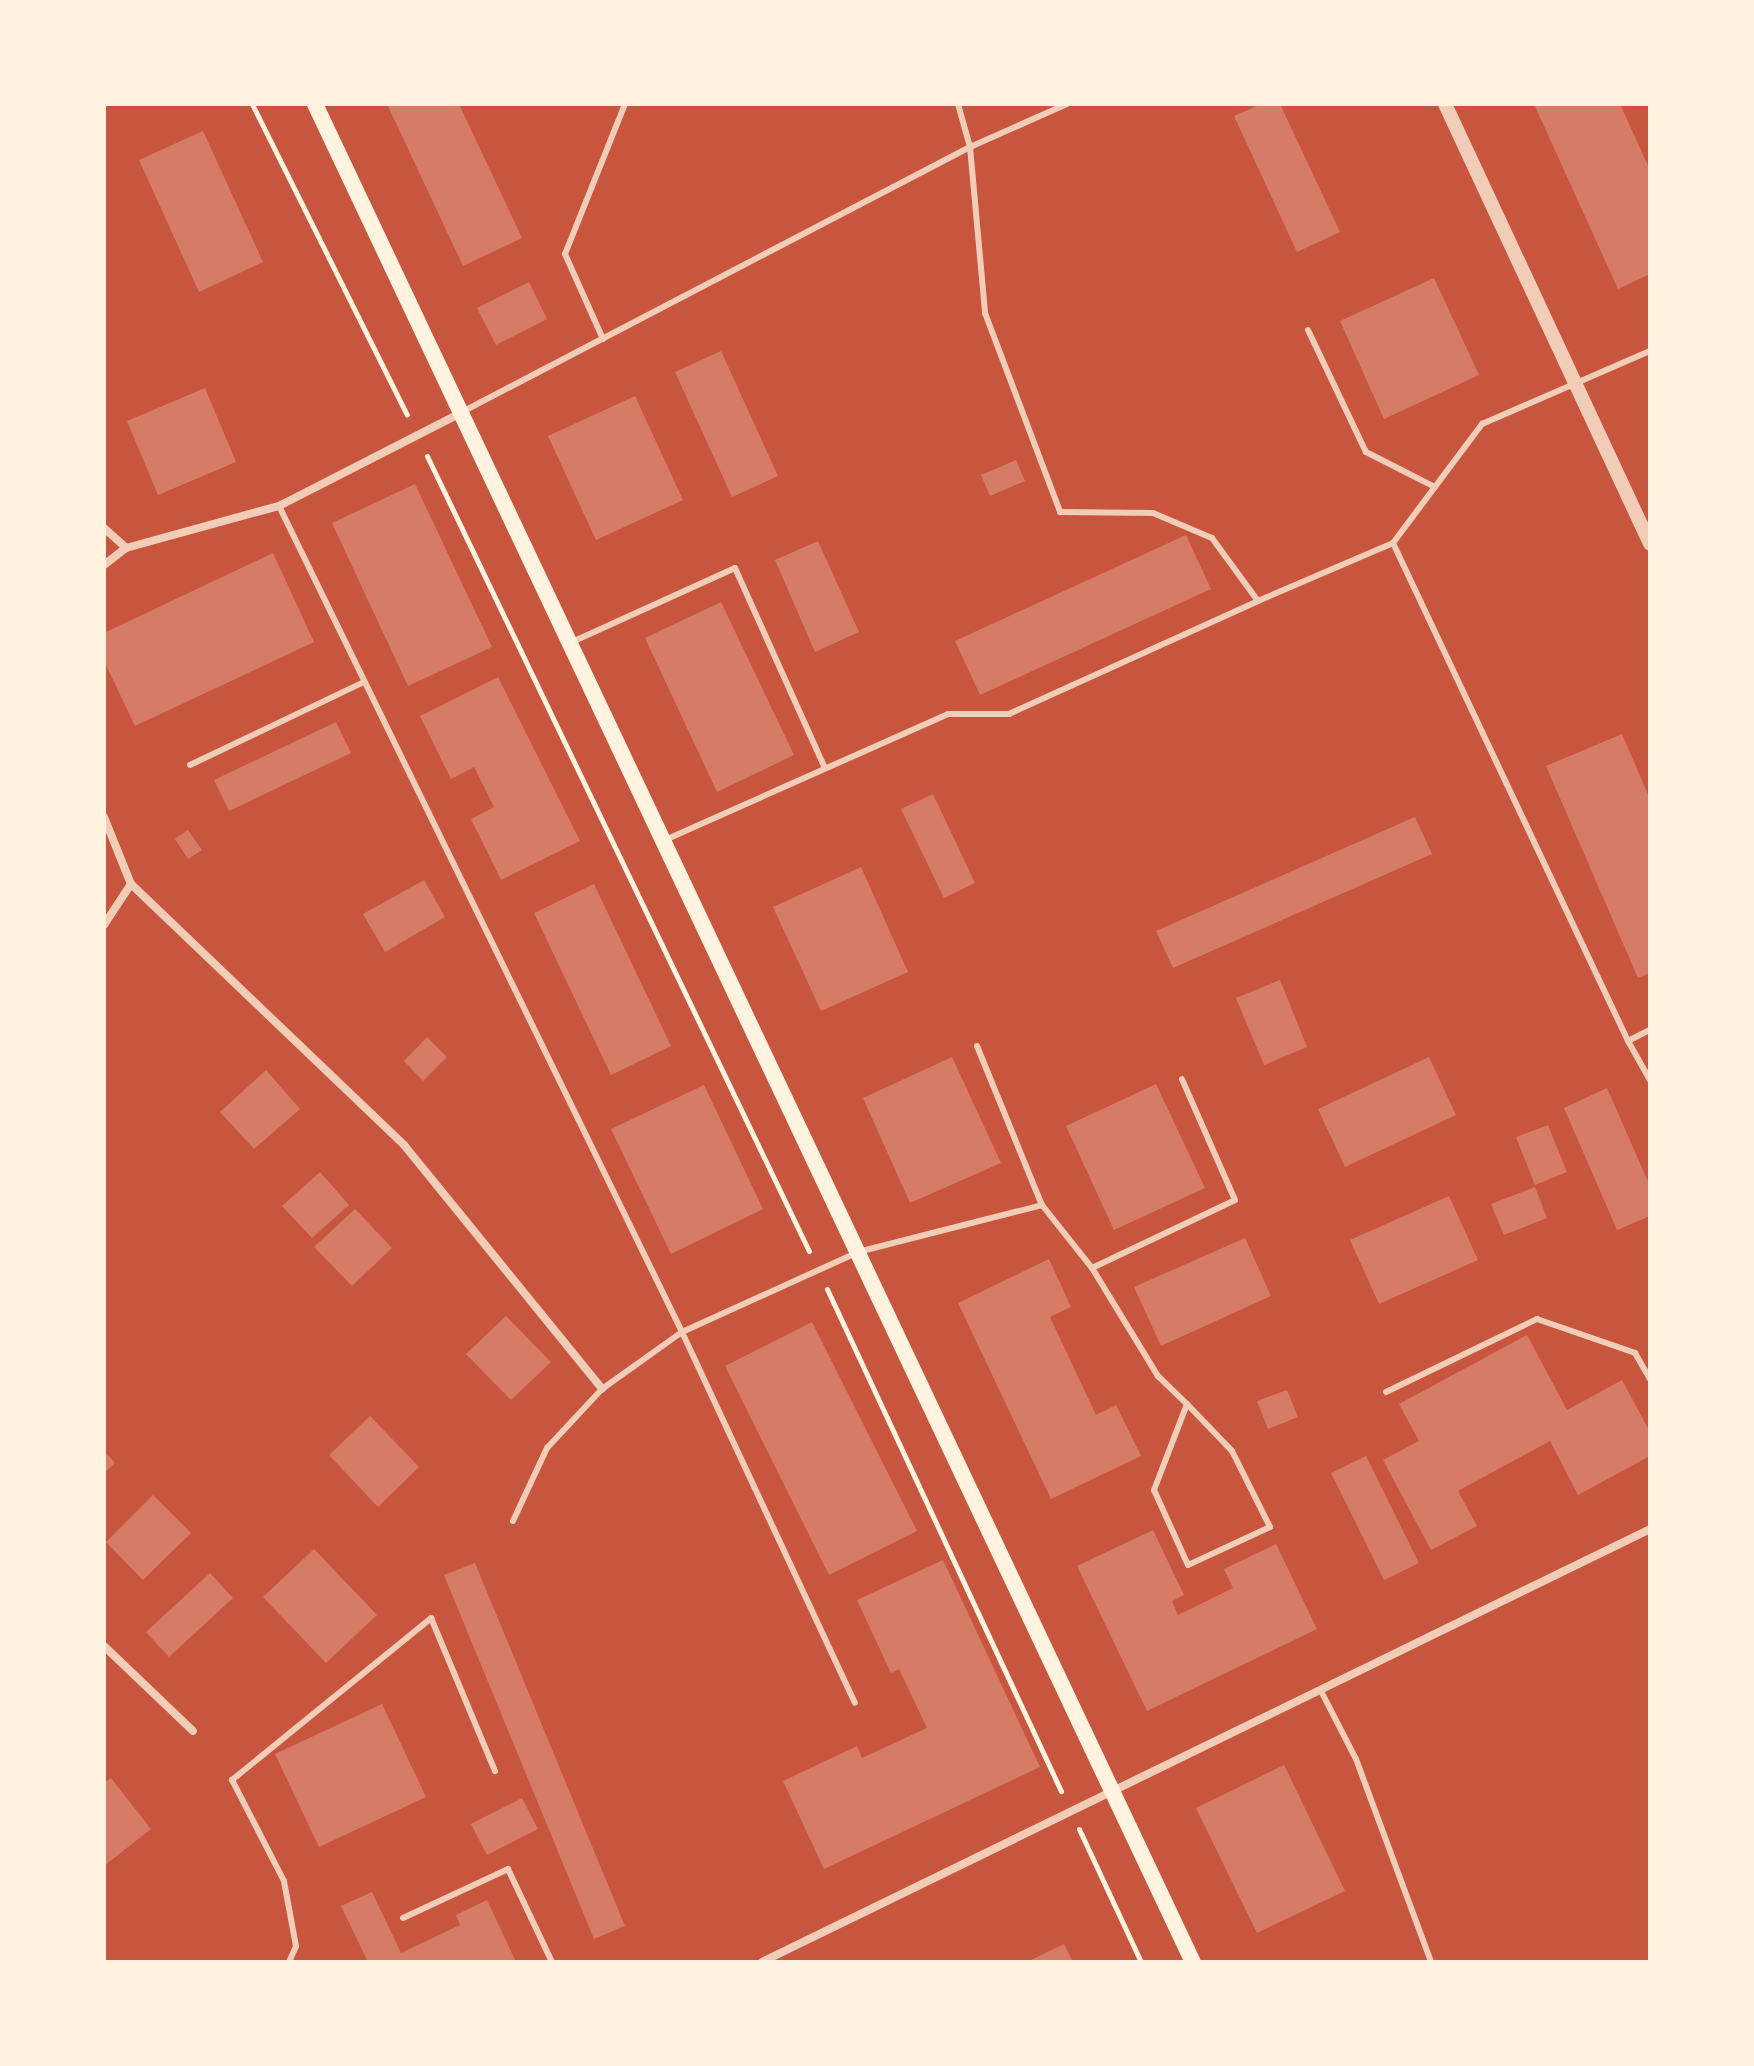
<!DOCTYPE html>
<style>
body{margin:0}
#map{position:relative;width:1754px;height:2066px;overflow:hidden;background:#c8553d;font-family:Commissioner,sans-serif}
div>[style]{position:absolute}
.building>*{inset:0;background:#d67c66}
.path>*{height:5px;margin:-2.5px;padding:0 2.5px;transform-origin:2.5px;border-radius:2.5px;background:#fff3e0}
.service>*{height:6px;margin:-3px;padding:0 3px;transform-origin:3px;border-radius:3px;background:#f1ccb7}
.minor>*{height:8px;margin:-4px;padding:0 4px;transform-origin:4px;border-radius:4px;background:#f1ccb7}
.tertiary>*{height:14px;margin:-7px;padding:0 7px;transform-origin:7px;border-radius:7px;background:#f1ccb7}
.secondary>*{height:16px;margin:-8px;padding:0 8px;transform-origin:8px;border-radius:8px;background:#fff3e0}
span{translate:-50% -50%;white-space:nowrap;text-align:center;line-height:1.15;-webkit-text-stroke:7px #fff3e0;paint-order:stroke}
.frame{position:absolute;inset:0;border:106px solid #fff3e0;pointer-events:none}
</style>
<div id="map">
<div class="building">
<div style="clip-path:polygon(387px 104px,459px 104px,522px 238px,463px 266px)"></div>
<div style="clip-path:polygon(1261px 104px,1280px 104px,1340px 232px,1297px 252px,1234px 116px)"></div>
<div style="clip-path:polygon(1534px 104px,1620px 104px,1650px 170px,1650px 274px,1618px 289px)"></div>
<div style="clip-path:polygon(203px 131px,263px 262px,199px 292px,139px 160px)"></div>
<div style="clip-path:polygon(1434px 278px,1479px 375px,1384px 419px,1340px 321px)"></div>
<div style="clip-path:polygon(529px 282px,547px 319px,496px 345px,477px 308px)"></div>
<div style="clip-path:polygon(721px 351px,778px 476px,732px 497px,675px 372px)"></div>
<div style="clip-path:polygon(205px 388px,236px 462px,158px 495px,127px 421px)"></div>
<div style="clip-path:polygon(635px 396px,683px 500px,596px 540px,548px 436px)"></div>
<div style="clip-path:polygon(1016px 460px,1025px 481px,990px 496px,981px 475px)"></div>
<div style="clip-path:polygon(415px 484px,492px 647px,408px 686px,332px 523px)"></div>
<div style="clip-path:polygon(1186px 535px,1211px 589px,980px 695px,955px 641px)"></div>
<div style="clip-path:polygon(818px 541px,859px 632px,815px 652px,775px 560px)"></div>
<div style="clip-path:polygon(273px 553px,314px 642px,135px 726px,104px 661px,104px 633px)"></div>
<div style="clip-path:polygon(721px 602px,794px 755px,717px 792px,645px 638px)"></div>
<div style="clip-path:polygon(498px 677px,580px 841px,501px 880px,471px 819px,494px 807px,474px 767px,451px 779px,420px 716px)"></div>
<div style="clip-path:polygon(336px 722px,351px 753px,229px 811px,214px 780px)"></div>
<div style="clip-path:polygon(1622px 734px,1650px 799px,1650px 973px,1638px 978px,1546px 766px)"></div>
<div style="clip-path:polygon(933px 794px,975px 883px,944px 898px,901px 809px)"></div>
<div style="clip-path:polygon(1415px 817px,1432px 854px,1173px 968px,1156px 931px)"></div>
<div style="clip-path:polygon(188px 830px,202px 850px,188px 859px,175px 839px)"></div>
<div style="clip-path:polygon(861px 867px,908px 972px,821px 1011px,773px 907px)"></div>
<div style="clip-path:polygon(424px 880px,445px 917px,385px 952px,363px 914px)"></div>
<div style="clip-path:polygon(594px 884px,671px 1046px,611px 1075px,534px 913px)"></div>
<div style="clip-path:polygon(1280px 980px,1307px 1047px,1264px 1065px,1236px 998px)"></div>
<div style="clip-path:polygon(427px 1037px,447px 1057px,423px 1081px,404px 1061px)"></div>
<div style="clip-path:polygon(952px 1057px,1001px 1163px,910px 1203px,863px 1098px)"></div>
<div style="clip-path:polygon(1429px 1057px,1456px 1115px,1345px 1167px,1318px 1109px)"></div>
<div style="clip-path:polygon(266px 1070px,300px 1109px,254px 1149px,220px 1112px)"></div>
<div style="clip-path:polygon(1156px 1084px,1205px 1188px,1114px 1230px,1066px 1126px)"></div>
<div style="clip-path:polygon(704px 1085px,763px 1209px,671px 1254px,611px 1129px)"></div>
<div style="clip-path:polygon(1607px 1088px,1650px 1186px,1650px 1216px,1617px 1230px,1564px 1108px)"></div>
<div style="clip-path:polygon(1548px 1125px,1567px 1172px,1535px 1185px,1516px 1137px)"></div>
<div style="clip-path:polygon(320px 1172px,349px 1205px,312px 1238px,282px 1206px)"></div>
<div style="clip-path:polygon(1535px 1187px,1547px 1218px,1504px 1235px,1491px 1204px)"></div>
<div style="clip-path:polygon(1449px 1196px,1478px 1260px,1379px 1304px,1350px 1240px)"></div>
<div style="clip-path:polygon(355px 1209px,392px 1248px,352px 1286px,314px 1247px)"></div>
<div style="clip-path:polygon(1245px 1238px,1271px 1296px,1161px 1346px,1134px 1287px)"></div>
<div style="clip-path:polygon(1049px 1259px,1071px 1307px,1050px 1317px,1096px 1415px,1116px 1405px,1141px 1456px,1051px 1499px,958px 1303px)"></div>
<div style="clip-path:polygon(506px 1316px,551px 1362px,511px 1400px,466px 1354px)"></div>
<div style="clip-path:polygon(812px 1322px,917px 1531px,829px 1575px,725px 1366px)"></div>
<div style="clip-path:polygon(1527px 1335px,1567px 1410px,1622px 1380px,1650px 1432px,1650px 1456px,1578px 1495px,1550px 1441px,1458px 1491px,1477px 1526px,1431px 1550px,1383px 1460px,1419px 1441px,1399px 1404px)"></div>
<div style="clip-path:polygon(1287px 1390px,1298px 1417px,1268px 1429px,1257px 1401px)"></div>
<div style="clip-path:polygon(370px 1416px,419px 1467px,378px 1507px,329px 1455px)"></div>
<div style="clip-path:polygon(104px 1451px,115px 1463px,104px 1473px)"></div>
<div style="clip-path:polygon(1366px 1456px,1419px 1563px,1384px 1580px,1331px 1473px)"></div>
<div style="clip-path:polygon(153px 1495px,191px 1533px,143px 1580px,106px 1542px)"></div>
<div style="clip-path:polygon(1153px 1530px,1184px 1595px,1172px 1601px,1178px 1615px,1233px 1588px,1224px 1569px,1276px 1544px,1317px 1629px,1147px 1711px,1077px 1566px)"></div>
<div style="clip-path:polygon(314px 1549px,377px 1615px,326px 1663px,263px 1597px)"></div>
<div style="clip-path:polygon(943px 1560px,1040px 1767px,824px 1869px,783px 1781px,857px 1746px,862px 1758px,927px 1728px,899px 1669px,891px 1673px,857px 1600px)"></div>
<div style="clip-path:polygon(475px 1563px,625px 1926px,594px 1939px,444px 1575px)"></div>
<div style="clip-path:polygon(210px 1573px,233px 1598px,169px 1657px,146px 1632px)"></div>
<div style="clip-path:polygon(382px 1704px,426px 1797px,319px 1847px,275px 1754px)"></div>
<div style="clip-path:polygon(1284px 1765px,1345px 1891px,1257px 1933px,1196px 1808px)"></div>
<div style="clip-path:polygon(111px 1778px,151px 1829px,104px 1866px,104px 1783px)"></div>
<div style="clip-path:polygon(522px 1798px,538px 1829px,487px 1855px,471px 1824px)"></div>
<div style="clip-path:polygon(372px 1892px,401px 1953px,460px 1925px,456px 1915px,487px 1900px,516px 1962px,368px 1962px,341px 1906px)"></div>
<div style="clip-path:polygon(1064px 1944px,1073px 1962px,1027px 1962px)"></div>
</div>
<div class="path">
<div style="left:252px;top:104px;width:347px;rotate:63.5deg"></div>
<div style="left:427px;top:456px;width:882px;rotate:64.34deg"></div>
<div style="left:827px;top:1289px;width:554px;rotate:65.01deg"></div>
<div style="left:1079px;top:1829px;width:147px;rotate:65deg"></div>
</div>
<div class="service">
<div style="left:958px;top:104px;width:45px;rotate:74.4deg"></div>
<div style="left:970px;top:147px;width:167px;rotate:84.8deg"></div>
<div style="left:985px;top:313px;width:213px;rotate:69.3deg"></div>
<div style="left:1060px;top:512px;width:93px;rotate:0.6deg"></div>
<div style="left:1153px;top:513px;width:64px;rotate:23deg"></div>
<div style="left:1212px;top:538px;width:78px;rotate:53.9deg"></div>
<div style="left:1258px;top:601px;width:147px;rotate:-23.2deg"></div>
<div style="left:1393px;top:543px;width:551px;rotate:64.74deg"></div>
<div style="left:1628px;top:1041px;width:25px;rotate:-27deg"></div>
<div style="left:1308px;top:330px;width:135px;rotate:64.6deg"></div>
<div style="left:1366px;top:452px;width:77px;rotate:26.9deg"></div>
<div style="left:603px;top:339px;width:93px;rotate:-114.1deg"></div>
<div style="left:565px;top:254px;width:162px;rotate:-68.2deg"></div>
<div style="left:462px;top:412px;width:573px;rotate:-27.55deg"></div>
<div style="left:970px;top:147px;width:106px;rotate:-23.9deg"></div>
<div style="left:279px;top:506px;width:919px;rotate:63.99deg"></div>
<div style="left:682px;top:1332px;width:409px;rotate:65deg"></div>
<div style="left:1393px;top:543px;width:149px;rotate:-53.2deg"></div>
<div style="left:1482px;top:424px;width:183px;rotate:-23.5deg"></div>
<div style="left:572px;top:642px;width:179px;rotate:-24.4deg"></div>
<div style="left:735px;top:568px;width:217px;rotate:65.8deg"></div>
<div style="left:190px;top:765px;width:193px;rotate:-25.5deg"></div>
<div style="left:665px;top:840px;width:310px;rotate:-24deg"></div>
<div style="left:948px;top:714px;width:61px"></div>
<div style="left:1009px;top:714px;width:273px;rotate:-24.4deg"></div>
<div style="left:1628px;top:1041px;width:45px;rotate:60.6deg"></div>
<div style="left:977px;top:1046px;width:172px;rotate:67.8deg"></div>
<div style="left:1092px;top:1268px;width:158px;rotate:-25.4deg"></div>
<div style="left:1235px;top:1200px;width:132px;rotate:-113.7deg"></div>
<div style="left:1386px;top:1392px;width:168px;rotate:-25.8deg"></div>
<div style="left:1537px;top:1319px;width:104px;rotate:19.1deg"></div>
<div style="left:1635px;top:1353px;width:30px;rotate:60deg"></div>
<div style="left:513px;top:1521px;width:81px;rotate:-65deg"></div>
<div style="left:547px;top:1448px;width:81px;rotate:-47deg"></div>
<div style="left:602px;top:1389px;width:98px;rotate:-35.5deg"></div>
<div style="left:682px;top:1332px;width:193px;rotate:-24.4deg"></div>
<div style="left:858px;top:1252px;width:190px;rotate:-14.3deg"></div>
<div style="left:1042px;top:1205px;width:80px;rotate:51.6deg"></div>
<div style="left:1092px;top:1268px;width:127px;rotate:58.6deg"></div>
<div style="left:1158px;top:1376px;width:40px;rotate:44deg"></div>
<div style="left:1187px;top:1404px;width:65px;rotate:46.2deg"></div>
<div style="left:1232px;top:1451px;width:85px;rotate:63.4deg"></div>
<div style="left:1270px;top:1527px;width:90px;rotate:155.1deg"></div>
<div style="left:1188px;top:1565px;width:82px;rotate:-114.4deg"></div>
<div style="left:1154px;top:1490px;width:92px;rotate:-69deg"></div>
<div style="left:1321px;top:1691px;width:76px;rotate:62.8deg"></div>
<div style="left:1356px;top:1759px;width:216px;rotate:69.7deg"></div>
<div style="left:403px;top:1918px;width:116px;rotate:-25deg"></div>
<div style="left:508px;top:1869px;width:103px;rotate:64.7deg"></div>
<div style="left:289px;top:1962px;width:17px;rotate:-66deg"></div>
<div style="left:296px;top:1946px;width:66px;rotate:-100.5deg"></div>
<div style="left:284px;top:1881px;width:114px;rotate:-117.2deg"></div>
<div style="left:232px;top:1780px;width:257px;rotate:-39.1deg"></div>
<div style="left:431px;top:1618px;width:166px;rotate:67.3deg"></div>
</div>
<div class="minor">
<div style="left:104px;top:528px;width:30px;rotate:42deg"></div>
<div style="left:104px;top:565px;width:28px;rotate:-38deg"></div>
<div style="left:126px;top:548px;width:159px;rotate:-15.4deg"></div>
<div style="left:279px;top:506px;width:204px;rotate:-27.1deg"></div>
<div style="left:104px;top:817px;width:72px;rotate:68.1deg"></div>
<div style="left:131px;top:884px;width:49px;rotate:123.4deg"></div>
<div style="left:131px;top:884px;width:378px;rotate:43.7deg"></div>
<div style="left:404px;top:1145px;width:314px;rotate:50.9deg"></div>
<div style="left:104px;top:1646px;width:123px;rotate:43.7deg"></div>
<div style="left:762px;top:1962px;width:988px;rotate:-25.99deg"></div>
</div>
<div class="tertiary">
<div style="left:1445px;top:104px;width:485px;rotate:65deg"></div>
</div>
<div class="secondary">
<div style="left:315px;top:104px;width:2055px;rotate:64.71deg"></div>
</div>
<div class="frame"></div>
</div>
